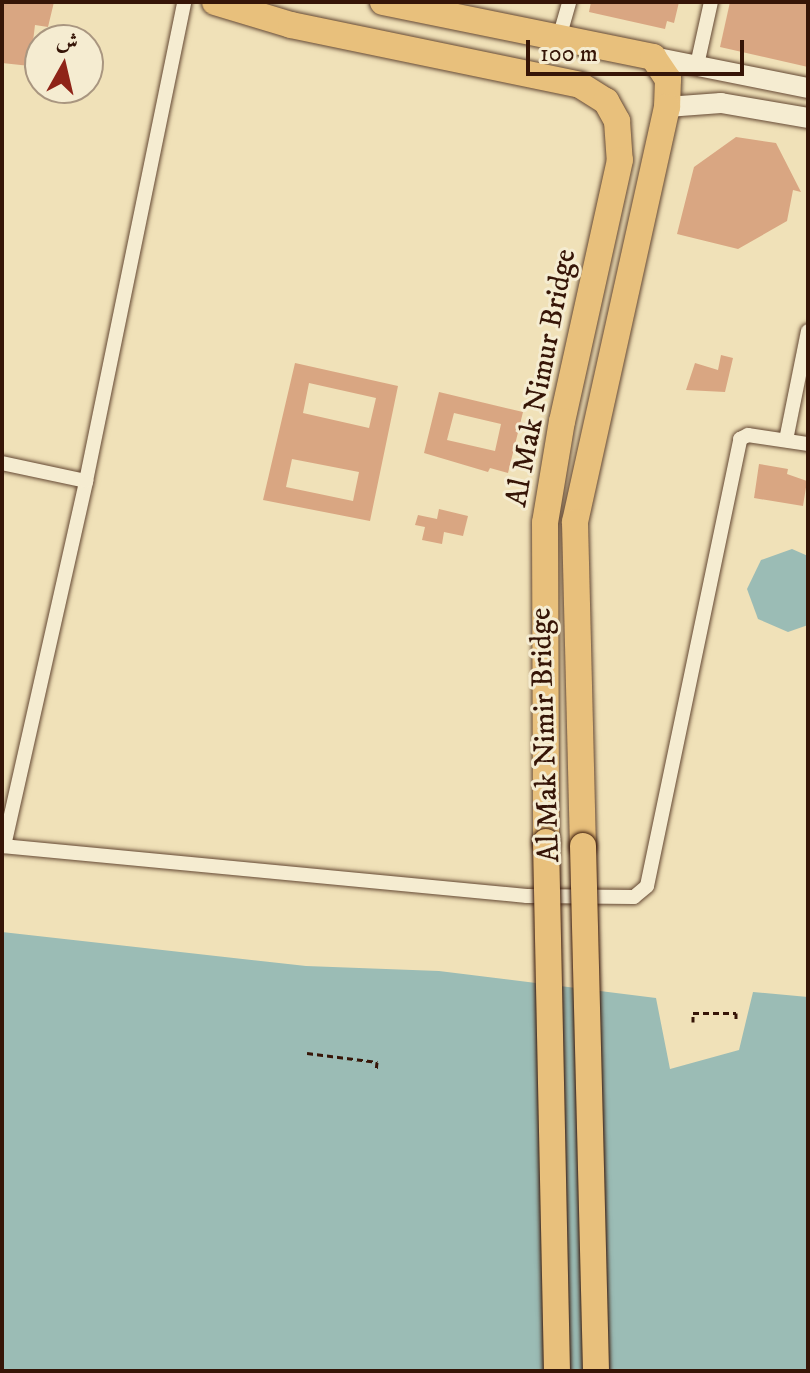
<!DOCTYPE html>
<meta charset="utf-8">
<style>
body{margin:0}
#map{position:relative;width:810px;height:1373px;overflow:hidden;background:#f0e1b8;font-family:"IM FELL DW Pica",Amiri,serif}
div>[style]{position:absolute}
.water>*{inset:0;background:#9bbcb5}
.building>*{inset:0;background:#d9a682}
.path>*{height:3px;margin-top:-1.5px;transform-origin:0;background:repeating-linear-gradient(90deg,#361507 0 6px,transparent 0 10px)}
.roads{filter:drop-shadow(0 0 2px #644833) drop-shadow(0 0 2px #644833)}
.street>*{height:14px;margin:-7px;padding:0 7px;transform-origin:7px;border-radius:7px;background:#f5ecd1}
.secondary>*{height:20px;margin:-10px;padding:0 10px;transform-origin:10px;border-radius:10px;background:#f5ecd1}
.highway>*{height:26px;margin:-13px;padding:0 13px;transform-origin:13px;border-radius:13px;background:#e8c07c}
.bridges{filter:drop-shadow(0 0 2px #361507) drop-shadow(0 0 2px #361507)}
.highway-bridge>*{height:26px;margin:-13px;padding:0 13px;transform-origin:13px;border-radius:13px;background:#e8c07c}
span{translate:-50% -50%;white-space:nowrap;text-align:center;line-height:1.15;-webkit-text-stroke:6px #f5ecd1;paint-order:stroke}
.street-label{font-size:30px;color:#361507}
.frame{position:absolute;inset:0;border:4px solid #361507;pointer-events:none}
.north{position:absolute;left:24px;top:24px;width:80px;height:80px;box-sizing:border-box;background:#f5ecd1;border:2px solid #a99680;border-radius:50%;rotate:8deg;font-size:22px;font-weight:700;line-height:32px;text-align:center;color:#361507}
.north::after{content:'';display:block;margin:auto;width:28px;height:36px;background:#8f2418;clip-path:polygon(50% 0,100% 100%,50% 72%,0 100%)}
.scale{position:absolute;left:526px;top:40px;width:218px;height:36px;box-sizing:border-box;border:4px solid #361507;border-top:0;padding-left:10px;font-size:24px;line-height:28px;white-space:nowrap;color:#361507;-webkit-text-stroke:6px #f5ecd1;paint-order:stroke}
</style>
<div id="map">
<div class="water">
<div style="clip-path:polygon(792px 549px,808px 556px,808px 625px,788px 632px,758px 619px,747px 589px,761px 560px)"></div>
<div style="clip-path:polygon(2px 932px,306px 966px,439px 971px,656px 998px,670px 1069px,739px 1050px,753px 992px,808px 997px,808px 1371px,2px 1371px)"></div>
</div>
<div class="building">
<div style="clip-path:polygon(2px 2px,54px 2px,48px 27px,35px 25px,30px 66px,2px 63px)"></div>
<div style="clip-path:polygon(591px 2px,679px 2px,674px 23px,667px 21px,665px 29px,589px 12px)"></div>
<div style="clip-path:polygon(730px 2px,808px 2px,808px 67px,720px 47px)"></div>
<div style="clip-path:polygon(736px 137px,776px 143px,801px 192px,793px 190px,787px 221px,738px 249px,677px 234px,694px 167px)"></div>
<div style="clip-path:polygon(721px 355px,733px 358px,725px 392px,686px 390px,695px 363px,718px 370px)"></div>
<div style="clip-path:polygon(evenodd,295px 363px,398px 386px,370px 521px,263px 500px,295px 363px,309px 383px,376px 398px,369px 428px,303px 413px,309px 383px,295px 363px,292px 459px,359px 472px,353px 501px,286px 487px,292px 459px)"></div>
<div style="clip-path:polygon(evenodd,439px 392px,523px 412px,508px 473px,490px 468px,488px 472px,424px 453px,439px 392px,454px 413px,501px 424px,495px 451px,447px 440px,454px 413px)"></div>
<div style="clip-path:polygon(759px 464px,788px 469px,787px 474px,807px 481px,803px 506px,754px 498px)"></div>
<div style="clip-path:polygon(439px 509px,468px 516px,463px 536px,444px 532px,442px 544px,422px 540px,425px 527px,415px 525px,418px 515px,437px 519px)"></div>
</div>
<div class="path">
<div style="left:693px;top:1022px;width:9px;rotate:-90deg"></div>
<div style="left:693px;top:1013px;width:43px"></div>
<div style="left:736px;top:1013px;width:8px;rotate:90deg"></div>
<div style="left:307px;top:1053px;width:71px;rotate:7.3deg"></div>
<div style="left:377px;top:1062px;width:9px;rotate:96deg"></div>
</div>
<div class="roads">
<div class="street">
<div style="left:559px;top:38px;width:37px;rotate:-74deg"></div>
<div style="left:697px;top:65px;width:65px;rotate:-77.5deg"></div>
<div style="left:786px;top:440px;width:111px;rotate:-78.6deg"></div>
<div style="left:2px;top:463px;width:86px;rotate:12.1deg"></div>
<div style="left:2px;top:846px;width:527px;rotate:5.44deg"></div>
<div style="left:527px;top:896px;width:107px;rotate:0.5deg"></div>
<div style="left:634px;top:897px;width:17px;rotate:-40deg"></div>
<div style="left:647px;top:886px;width:457px;rotate:-78.2deg"></div>
<div style="left:740px;top:439px;width:9px;rotate:-27deg"></div>
<div style="left:748px;top:435px;width:61px;rotate:8.5deg"></div>
<div style="left:4px;top:846px;width:374px;rotate:-77.3deg"></div>
<div style="left:86px;top:481px;width:489px;rotate:-78.4deg"></div>
</div>
<div class="secondary">
<div style="left:653px;top:57px;width:158px;rotate:11.3deg"></div>
<div style="left:667px;top:107px;width:54px;rotate:-4.2deg"></div>
<div style="left:721px;top:103px;width:88px;rotate:9.8deg"></div>
</div>
<div class="highway">
<div style="left:215px;top:2px;width:79px;rotate:16.8deg"></div>
<div style="left:291px;top:25px;width:295px;rotate:11.7deg"></div>
<div style="left:580px;top:85px;width:31px;rotate:32deg"></div>
<div style="left:606px;top:101px;width:23px;rotate:61deg"></div>
<div style="left:617px;top:121px;width:39px;rotate:86deg"></div>
<div style="left:620px;top:160px;width:267px;rotate:102.5deg"></div>
<div style="left:562px;top:421px;width:103px;rotate:99.5deg"></div>
<div style="left:545px;top:523px;width:319px;rotate:89.8deg"></div>
<div style="left:383px;top:2px;width:276px;rotate:11.5deg"></div>
<div style="left:653px;top:57px;width:27px;rotate:56deg"></div>
<div style="left:668px;top:79px;width:28px;rotate:92deg"></div>
<div style="left:667px;top:107px;width:425px;rotate:102.5deg"></div>
<div style="left:575px;top:522px;width:324px;rotate:88.6deg"></div>
</div>
</div>
<div class="bridges">
<div class="highway-bridge">
<div style="left:546px;top:842px;width:529px;rotate:88.81deg"></div>
<div style="left:583px;top:846px;width:525px;rotate:88.58deg"></div>
</div>
</div>
<div class="street-label">
<span style="left:542px;top:378px;rotate:-79deg">Al Mak Nimur Bridge</span>
<span style="left:546px;top:735px;rotate:-92deg">Al Mak Nimir Bridge</span>
</div>
<div class="frame"></div>
<div class="north">ش</div>
<div class="scale">100 m</div>
</div>
